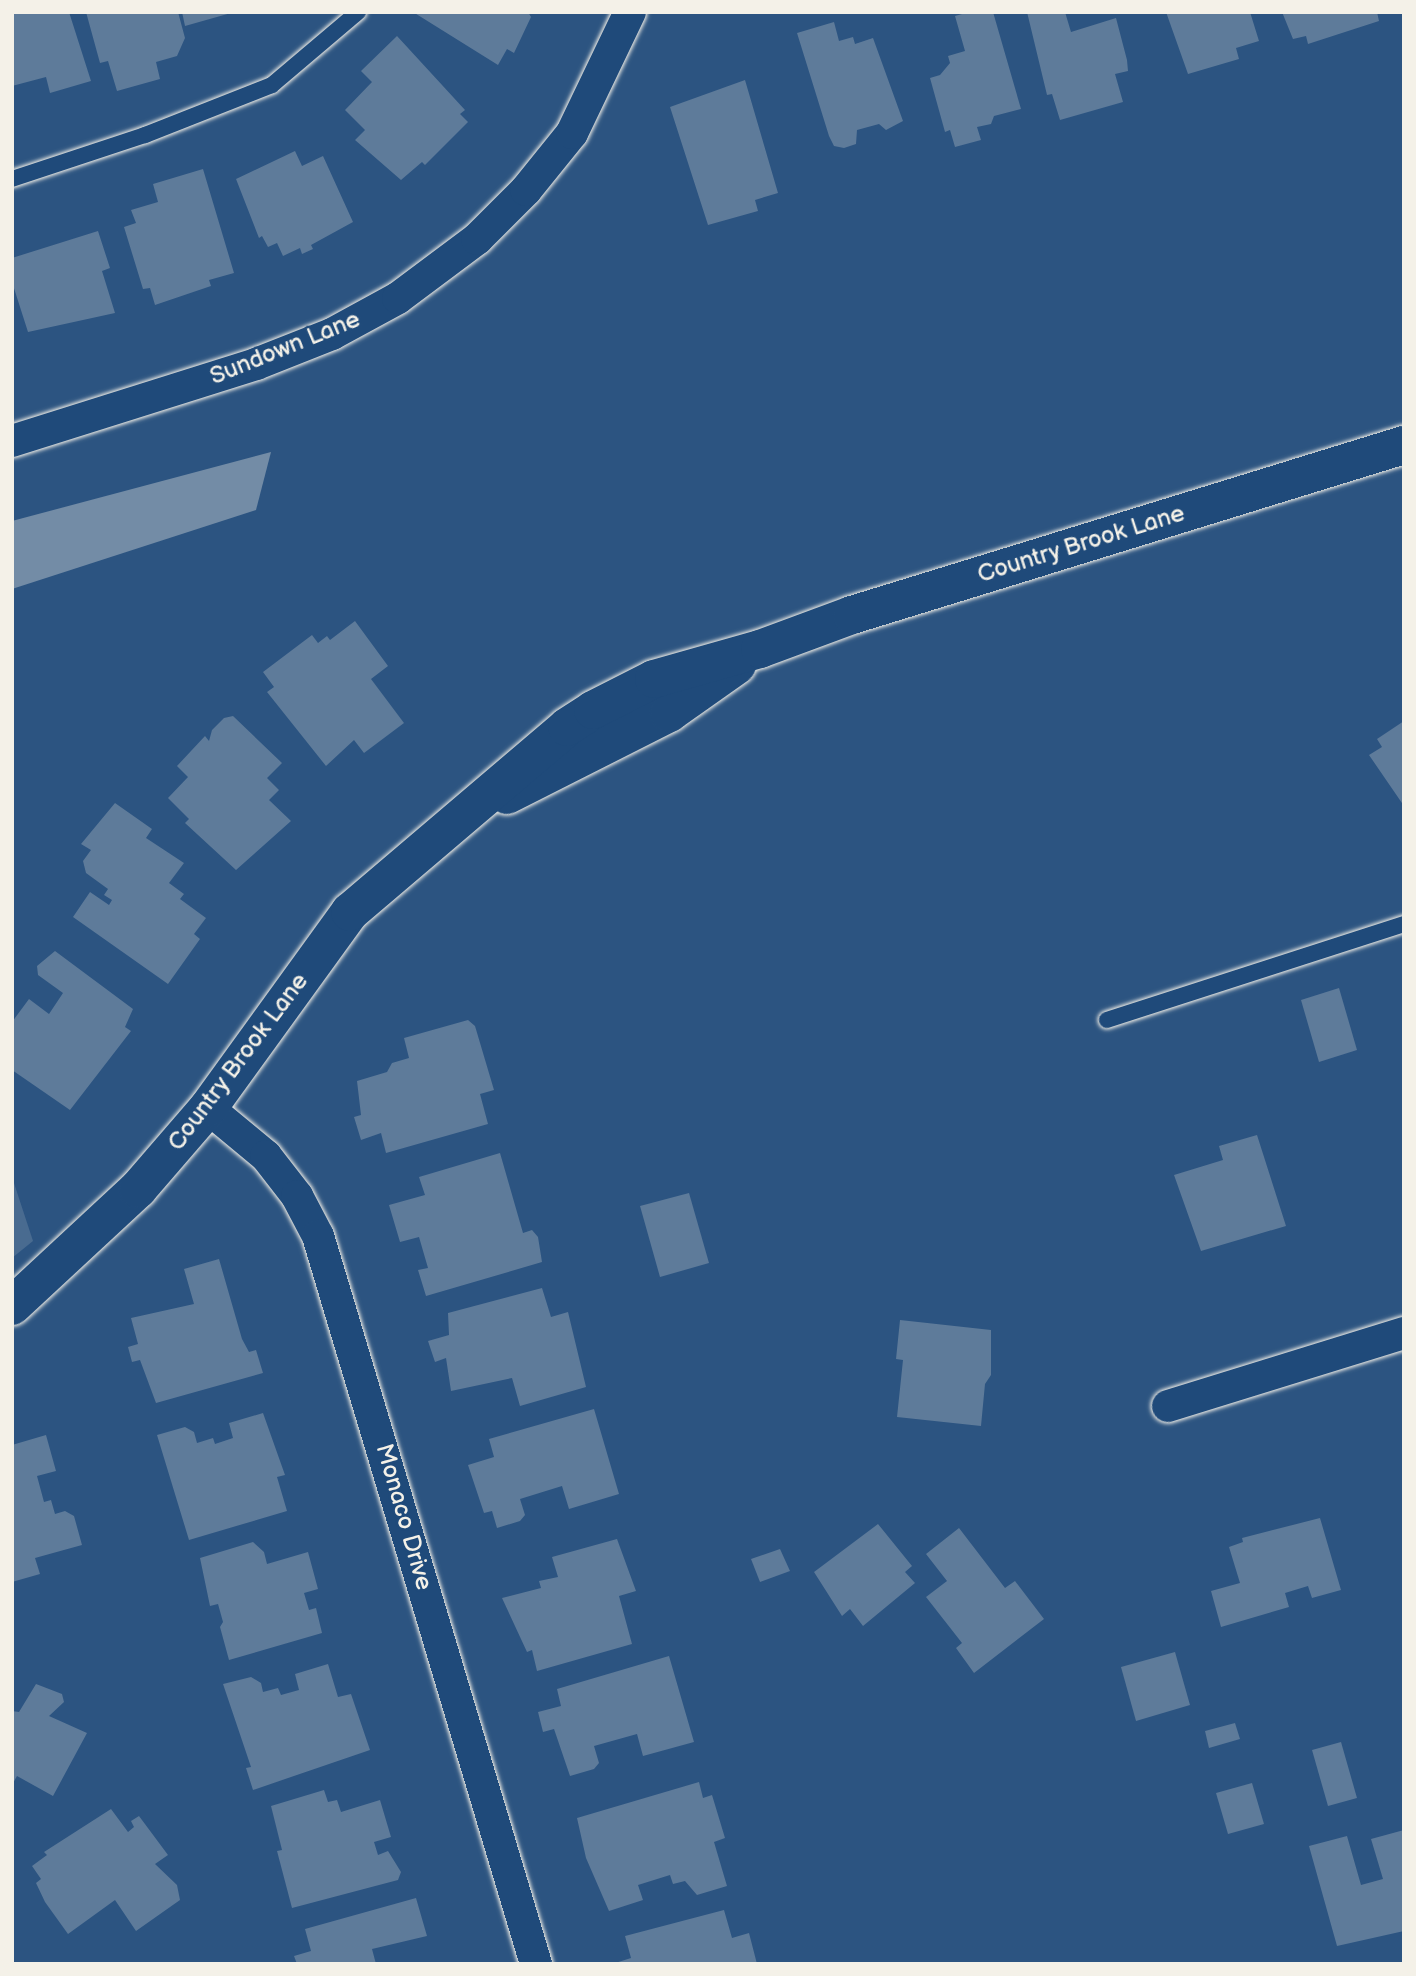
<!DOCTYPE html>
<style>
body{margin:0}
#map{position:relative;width:1416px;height:1976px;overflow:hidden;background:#2c5481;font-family:"Balsamiq Sans",sans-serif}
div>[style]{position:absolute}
.green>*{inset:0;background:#496b90}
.water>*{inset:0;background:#738ca6}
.building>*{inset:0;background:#5e7b9a}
.roads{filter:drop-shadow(0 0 2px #f4f1e8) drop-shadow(0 0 2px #f4f1e8)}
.service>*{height:16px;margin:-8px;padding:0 8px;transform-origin:8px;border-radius:8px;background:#1f4a7a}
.minor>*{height:32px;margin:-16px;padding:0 16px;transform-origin:16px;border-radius:16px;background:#1f4a7a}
.tertiary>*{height:38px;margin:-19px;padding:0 19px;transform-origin:19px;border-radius:19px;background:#1f4a7a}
span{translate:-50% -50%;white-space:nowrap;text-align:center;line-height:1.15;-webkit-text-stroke:5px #1f4a7a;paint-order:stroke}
.street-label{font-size:24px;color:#f4f1e8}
.frame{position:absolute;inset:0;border:14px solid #f4f1e8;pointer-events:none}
</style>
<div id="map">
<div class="green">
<div style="clip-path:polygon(12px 1177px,33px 1241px,12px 1258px)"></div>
</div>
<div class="water">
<div style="clip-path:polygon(271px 452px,256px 510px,12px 589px,12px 521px)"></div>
</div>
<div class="building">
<div style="clip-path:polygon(12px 12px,69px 12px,91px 81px,50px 93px,46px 77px,12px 86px)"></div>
<div style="clip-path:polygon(86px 12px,178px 12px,185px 38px,177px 56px,156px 62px,160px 79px,117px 91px,108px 61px,100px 63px)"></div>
<div style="clip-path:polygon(182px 12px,231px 12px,231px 13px,185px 26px)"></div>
<div style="clip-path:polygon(413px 12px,528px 12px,531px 17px,514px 53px,507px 49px,498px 65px)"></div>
<div style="clip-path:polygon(969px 12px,993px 12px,1021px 109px,994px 116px,991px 124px,977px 127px,981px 140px,955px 147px,950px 130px,945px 132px,930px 78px,940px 75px,950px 63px,948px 56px,965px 51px,955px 16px)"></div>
<div style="clip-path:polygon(1027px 12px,1065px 12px,1071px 32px,1116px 18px,1127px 60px,1128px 71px,1115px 74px,1123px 102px,1060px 120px,1052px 94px,1047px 95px)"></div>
<div style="clip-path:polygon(1166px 12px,1250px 12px,1259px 41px,1236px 48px,1239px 59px,1188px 74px)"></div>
<div style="clip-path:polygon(1282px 12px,1377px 12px,1379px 21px,1308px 44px,1306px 36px,1293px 39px)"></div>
<div style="clip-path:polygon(834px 22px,839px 41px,853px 37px,855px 44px,873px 38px,903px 121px,886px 130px,879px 124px,857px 130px,856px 144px,844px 148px,834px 146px,829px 136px,797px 33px)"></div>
<div style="clip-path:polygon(397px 36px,465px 110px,460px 114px,468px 122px,425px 165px,422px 162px,401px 180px,355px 140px,365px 130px,345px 110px,372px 82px,361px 71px)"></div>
<div style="clip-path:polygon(745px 80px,778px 193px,755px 200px,758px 211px,708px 225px,670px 107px)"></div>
<div style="clip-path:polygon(295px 151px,302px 166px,323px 156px,353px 222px,311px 245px,313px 249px,302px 254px,300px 248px,283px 256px,277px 243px,268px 247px,262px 236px,259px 238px,236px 179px)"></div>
<div style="clip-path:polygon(203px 169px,234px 273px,209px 280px,211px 286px,155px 305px,150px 288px,143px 289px,124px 227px,136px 223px,131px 210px,158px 202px,153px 184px)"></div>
<div style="clip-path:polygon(98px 231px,110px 268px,102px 271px,115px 313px,28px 332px,12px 282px,12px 258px)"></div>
<div style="clip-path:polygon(355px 621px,388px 666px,371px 679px,404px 723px,364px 753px,354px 740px,326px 766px,267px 692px,274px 687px,263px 672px,312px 635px,318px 643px,327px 636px,330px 640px)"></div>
<div style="clip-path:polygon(233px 716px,282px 763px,267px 778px,279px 790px,269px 800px,291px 821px,236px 870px,185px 823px,189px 819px,168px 798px,188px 777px,177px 766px,205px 736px,209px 741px,212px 730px,224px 718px)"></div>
<div style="clip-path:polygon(1404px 721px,1404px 806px,1369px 755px,1382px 747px,1377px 739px)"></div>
<div style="clip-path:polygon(115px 803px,152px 829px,146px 838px,184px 863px,169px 883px,184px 894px,180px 899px,206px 918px,194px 934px,200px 939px,168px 984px,73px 917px,90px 892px,109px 905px,112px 900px,104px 895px,108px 889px,86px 873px,83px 861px,91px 850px,81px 844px)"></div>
<div style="clip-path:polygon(55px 951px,133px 1009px,125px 1027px,131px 1031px,70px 1110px,12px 1070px,12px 1022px,29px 999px,49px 1014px,63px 993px,38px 975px,37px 966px)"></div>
<div style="clip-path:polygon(1339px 988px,1357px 1050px,1319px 1062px,1301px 1000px)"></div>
<div style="clip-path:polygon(468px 1020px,475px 1026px,494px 1090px,480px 1094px,488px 1124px,386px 1153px,381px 1133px,361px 1140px,354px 1117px,361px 1115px,357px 1081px,387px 1072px,392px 1063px,409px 1058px,404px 1038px)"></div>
<div style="clip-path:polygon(1257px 1135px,1286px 1226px,1201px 1251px,1174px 1175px,1223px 1160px,1219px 1146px)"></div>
<div style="clip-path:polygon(500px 1153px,523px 1233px,532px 1230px,538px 1237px,542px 1262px,426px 1296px,418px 1270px,428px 1268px,419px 1237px,400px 1242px,389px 1205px,425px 1195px,419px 1177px)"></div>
<div style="clip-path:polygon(689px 1193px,709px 1263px,660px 1277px,640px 1206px)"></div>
<div style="clip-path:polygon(219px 1259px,242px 1339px,249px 1352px,256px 1350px,263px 1373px,156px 1403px,140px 1360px,132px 1362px,128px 1347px,138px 1344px,131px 1318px,194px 1304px,184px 1269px)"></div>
<div style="clip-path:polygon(542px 1288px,551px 1317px,568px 1312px,586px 1387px,520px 1406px,512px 1378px,451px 1391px,446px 1358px,435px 1362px,428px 1341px,449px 1335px,448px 1313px)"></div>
<div style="clip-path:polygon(900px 1320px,991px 1330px,991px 1375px,985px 1384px,981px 1426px,897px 1417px,903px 1360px,896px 1359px)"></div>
<div style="clip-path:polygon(594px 1409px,619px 1494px,569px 1509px,562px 1486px,520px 1499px,525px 1515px,520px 1521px,497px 1528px,492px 1511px,484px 1513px,468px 1465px,494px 1457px,489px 1439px)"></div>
<div style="clip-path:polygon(263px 1413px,285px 1475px,277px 1477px,287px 1511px,189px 1540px,157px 1435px,185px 1427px,194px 1432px,197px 1443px,213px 1438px,215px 1444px,233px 1438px,229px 1423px)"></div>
<div style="clip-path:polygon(46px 1435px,56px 1471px,37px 1476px,44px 1502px,51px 1500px,55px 1514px,65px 1511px,74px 1516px,82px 1545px,35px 1558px,40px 1574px,12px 1582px,12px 1445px)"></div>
<div style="clip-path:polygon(1320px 1518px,1341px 1590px,1312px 1598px,1308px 1586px,1285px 1593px,1289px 1607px,1221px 1627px,1211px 1591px,1240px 1583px,1229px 1547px,1243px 1542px,1242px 1538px)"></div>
<div style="clip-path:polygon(878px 1524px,912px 1566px,905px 1572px,915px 1583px,863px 1626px,850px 1609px,842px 1616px,814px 1572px)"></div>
<div style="clip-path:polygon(959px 1528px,1005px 1588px,1015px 1581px,1044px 1619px,974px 1673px,956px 1648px,962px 1643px,926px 1597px,947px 1581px,926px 1554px)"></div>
<div style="clip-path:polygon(617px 1539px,636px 1591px,619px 1596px,632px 1644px,537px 1671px,532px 1650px,527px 1652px,502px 1598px,541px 1588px,539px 1581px,558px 1577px,552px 1557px)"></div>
<div style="clip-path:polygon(253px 1542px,264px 1552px,267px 1564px,308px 1552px,318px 1589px,304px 1593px,309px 1610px,316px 1608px,322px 1633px,229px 1660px,220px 1627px,223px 1622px,218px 1604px,210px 1606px,200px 1558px)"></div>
<div style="clip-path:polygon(780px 1549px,790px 1571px,760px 1582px,751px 1559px)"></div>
<div style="clip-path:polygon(1175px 1652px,1190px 1705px,1136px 1721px,1121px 1667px)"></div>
<div style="clip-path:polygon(669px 1656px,694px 1742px,643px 1756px,637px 1734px,594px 1746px,599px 1763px,594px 1769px,570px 1776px,554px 1729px,543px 1732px,538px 1712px,561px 1706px,557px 1689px)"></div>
<div style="clip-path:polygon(328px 1664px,338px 1697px,351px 1694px,370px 1750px,253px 1790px,246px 1768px,251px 1767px,223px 1684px,251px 1677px,261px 1683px,263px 1692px,278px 1688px,281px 1695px,299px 1690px,295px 1674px)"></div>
<div style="clip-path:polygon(36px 1684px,62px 1694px,64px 1702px,49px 1716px,87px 1733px,53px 1796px,17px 1776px,12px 1785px,12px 1711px,19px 1712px)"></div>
<div style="clip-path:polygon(1235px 1723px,1240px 1739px,1209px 1748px,1205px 1731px)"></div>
<div style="clip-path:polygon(1341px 1742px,1357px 1798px,1328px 1806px,1312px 1750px)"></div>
<div style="clip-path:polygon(699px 1782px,703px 1798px,712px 1795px,725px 1838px,714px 1842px,727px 1886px,697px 1895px,685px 1881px,673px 1884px,670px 1875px,638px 1885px,643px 1900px,609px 1911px,586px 1858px,577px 1818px)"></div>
<div style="clip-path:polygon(1252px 1783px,1264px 1824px,1228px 1834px,1216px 1793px)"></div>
<div style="clip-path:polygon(324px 1790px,328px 1802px,337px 1800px,341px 1812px,380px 1800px,391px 1837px,374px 1842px,378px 1855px,388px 1851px,401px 1872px,398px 1880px,292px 1908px,277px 1851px,282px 1850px,271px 1806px)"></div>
<div style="clip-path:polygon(111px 1809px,128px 1832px,134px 1827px,131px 1821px,139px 1816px,168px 1855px,155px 1864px,177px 1885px,180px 1900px,136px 1931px,115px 1900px,68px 1934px,45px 1902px,36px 1883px,41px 1879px,32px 1866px,47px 1855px,44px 1852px)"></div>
<div style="clip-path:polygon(1404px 1830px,1404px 1931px,1337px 1946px,1309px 1846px,1347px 1836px,1361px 1885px,1383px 1879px,1371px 1839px)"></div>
<div style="clip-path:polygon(416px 1898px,427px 1936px,372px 1949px,376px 1964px,297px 1964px,294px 1956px,311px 1951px,305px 1929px)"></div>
<div style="clip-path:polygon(724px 1910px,732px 1938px,749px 1933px,757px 1964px,612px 1964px,631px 1958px,625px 1936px)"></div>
</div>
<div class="roads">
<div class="service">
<div style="left:12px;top:179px;width:140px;rotate:-18.3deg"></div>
<div style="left:145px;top:135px;width:136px;rotate:-21.5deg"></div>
<div style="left:272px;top:85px;width:113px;rotate:-40.3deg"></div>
<div style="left:1107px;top:1020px;width:312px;rotate:-17.9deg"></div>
</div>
<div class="minor">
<div style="left:12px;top:441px;width:256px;rotate:-17.5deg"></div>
<div style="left:256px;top:364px;width:82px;rotate:-21.5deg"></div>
<div style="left:332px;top:334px;width:75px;rotate:-28.6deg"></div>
<div style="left:398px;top:298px;width:99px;rotate:-36.8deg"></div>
<div style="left:477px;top:239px;width:69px;rotate:-45deg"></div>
<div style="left:526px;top:190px;width:73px;rotate:-51.1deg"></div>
<div style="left:572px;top:133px;width:134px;rotate:-64.4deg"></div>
<div style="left:208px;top:1108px;width:75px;rotate:39.6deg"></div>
<div style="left:266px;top:1156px;width:51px;rotate:52.2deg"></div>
<div style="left:297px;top:1196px;width:45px;rotate:62.3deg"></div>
<div style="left:318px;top:1236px;width:760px;rotate:73.33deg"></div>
<div style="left:1168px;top:1406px;width:247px;rotate:-17.2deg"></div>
</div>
<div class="tertiary">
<div style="left:507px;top:795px;width:182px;rotate:-26.8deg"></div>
<div style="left:669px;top:713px;width:83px;rotate:-35.2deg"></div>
<div style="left:12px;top:1306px;width:172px;rotate:-42.9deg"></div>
<div style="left:138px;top:1189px;width:107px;rotate:-49.2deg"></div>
<div style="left:208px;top:1108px;width:242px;rotate:-54.1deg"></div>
<div style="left:350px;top:912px;width:285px;rotate:-40.4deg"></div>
<div style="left:567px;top:727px;width:31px;rotate:-33deg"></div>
<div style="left:593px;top:710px;width:68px;rotate:-26.9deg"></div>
<div style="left:654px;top:679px;width:110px;rotate:-15.8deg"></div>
<div style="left:760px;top:649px;width:98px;rotate:-20.3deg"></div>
<div style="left:852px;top:615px;width:578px;rotate:-17.12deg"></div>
</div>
</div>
<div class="street-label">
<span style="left:285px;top:348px;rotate:-22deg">Sundown Lane</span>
<span style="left:1081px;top:544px;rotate:-17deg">Country Brook Lane</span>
<span style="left:238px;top:1062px;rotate:-53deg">Country Brook Lane</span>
<span style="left:404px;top:1517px;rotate:74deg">Monaco Drive</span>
</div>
<div class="frame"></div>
</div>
